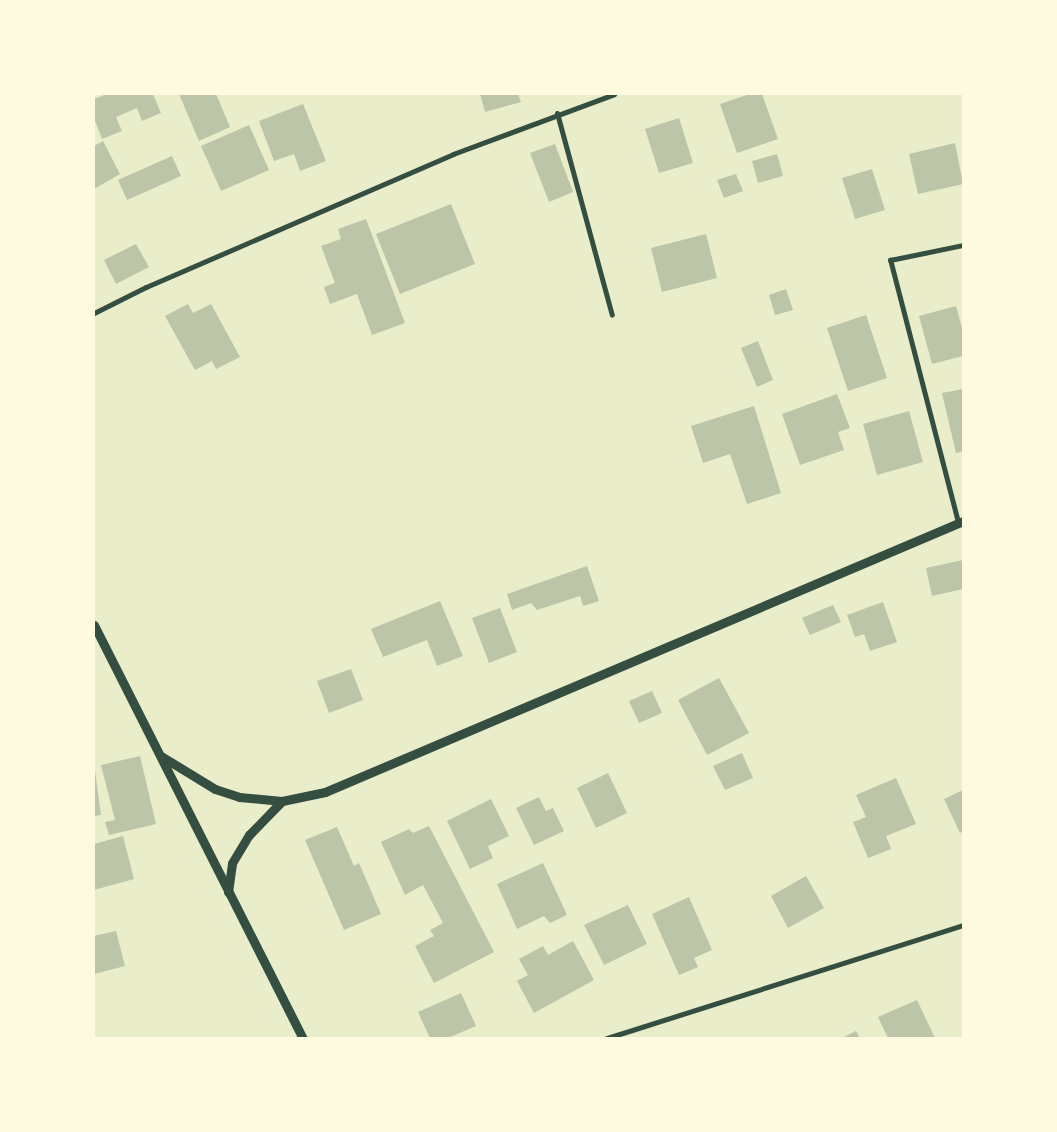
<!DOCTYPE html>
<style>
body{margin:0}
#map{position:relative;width:1057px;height:1132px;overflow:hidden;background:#e9edc9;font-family:"Nunito Sans",sans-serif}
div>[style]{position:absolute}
.building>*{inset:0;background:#bcc5a7}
.minor>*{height:5px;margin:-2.5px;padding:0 2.5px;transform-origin:2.5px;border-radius:2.5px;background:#344e41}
.tertiary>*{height:9px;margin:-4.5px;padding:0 4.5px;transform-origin:4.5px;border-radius:4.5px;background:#344e41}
span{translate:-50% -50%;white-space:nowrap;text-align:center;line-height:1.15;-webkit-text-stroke:5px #fefae0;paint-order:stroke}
.frame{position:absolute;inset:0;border:95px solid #fefae0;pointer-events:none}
</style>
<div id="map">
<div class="building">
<div style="clip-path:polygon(107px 94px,153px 94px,161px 113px,142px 121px,137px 108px,116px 117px,122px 131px,102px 139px,94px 118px,94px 99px)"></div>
<div style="clip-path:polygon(179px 94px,216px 94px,230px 127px,199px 141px)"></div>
<div style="clip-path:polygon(480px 94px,518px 94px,521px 102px,485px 112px)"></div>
<div style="clip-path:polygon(750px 94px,762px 94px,778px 139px,737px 153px,720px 104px)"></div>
<div style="clip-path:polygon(303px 104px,326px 161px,300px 171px,294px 154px,274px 161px,259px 121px)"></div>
<div style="clip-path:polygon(679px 118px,693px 163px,659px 173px,645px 129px)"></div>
<div style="clip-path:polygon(249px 125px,269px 170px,221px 191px,201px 146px)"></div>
<div style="clip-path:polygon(103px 141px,120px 174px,94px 189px,94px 146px)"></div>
<div style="clip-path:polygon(955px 143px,963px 184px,918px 194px,909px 154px)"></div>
<div style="clip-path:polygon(555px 144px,573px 192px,549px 202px,530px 153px)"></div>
<div style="clip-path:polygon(777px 154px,783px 176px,758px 183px,752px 161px)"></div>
<div style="clip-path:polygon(172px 156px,181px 176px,127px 200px,118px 180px)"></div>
<div style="clip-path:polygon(872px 169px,885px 210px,855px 219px,842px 178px)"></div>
<div style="clip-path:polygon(736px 174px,743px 191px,724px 198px,717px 180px)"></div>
<div style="clip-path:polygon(451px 204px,475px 264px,400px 294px,376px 234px)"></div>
<div style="clip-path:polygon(366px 219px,405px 323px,372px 335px,357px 294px,330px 304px,324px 287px,335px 283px,321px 246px,341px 239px,338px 229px)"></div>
<div style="clip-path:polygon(706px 234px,717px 278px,662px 292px,651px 248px)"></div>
<div style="clip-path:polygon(136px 244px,149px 267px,116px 284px,104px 260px)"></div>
<div style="clip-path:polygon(786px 289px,793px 310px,775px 315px,769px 295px)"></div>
<div style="clip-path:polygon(188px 304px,193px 313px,211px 304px,240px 357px,216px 369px,212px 361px,195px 370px,165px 316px)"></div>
<div style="clip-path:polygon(956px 306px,963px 332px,963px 356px,932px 364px,919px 316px)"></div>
<div style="clip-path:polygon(866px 315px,887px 378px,848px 391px,827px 328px)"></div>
<div style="clip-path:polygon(758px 341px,773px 380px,757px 387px,741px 348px)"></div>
<div style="clip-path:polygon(963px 389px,963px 451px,956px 453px,942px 393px)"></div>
<div style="clip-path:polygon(837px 394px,850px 428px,838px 432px,844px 450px,800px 465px,782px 414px)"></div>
<div style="clip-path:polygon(754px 406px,781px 493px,747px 504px,730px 454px,703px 463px,691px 426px)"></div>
<div style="clip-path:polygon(909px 411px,923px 462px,877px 475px,863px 424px)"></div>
<div style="clip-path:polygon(963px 560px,963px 589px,932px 596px,926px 568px)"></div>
<div style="clip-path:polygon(587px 566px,599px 601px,583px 606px,580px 596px,537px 610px,531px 603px,512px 610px,507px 594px)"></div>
<div style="clip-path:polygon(440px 601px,463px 656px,437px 666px,427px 640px,383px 657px,371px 629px)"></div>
<div style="clip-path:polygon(883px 602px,897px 642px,870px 651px,864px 634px,855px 637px,847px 615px)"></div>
<div style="clip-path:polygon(833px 605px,841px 622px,810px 635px,802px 618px)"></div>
<div style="clip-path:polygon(500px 608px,517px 652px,489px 663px,472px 618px)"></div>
<div style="clip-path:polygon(351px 669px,363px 700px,329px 713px,317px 681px)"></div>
<div style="clip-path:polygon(719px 678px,749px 733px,707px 755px,678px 700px)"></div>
<div style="clip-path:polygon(652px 691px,662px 713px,639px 723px,629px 701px)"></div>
<div style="clip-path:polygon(742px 753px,753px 778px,725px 790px,713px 766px)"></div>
<div style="clip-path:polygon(140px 756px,156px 824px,109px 835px,105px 822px,115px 820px,101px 765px)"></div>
<div style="clip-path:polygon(95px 771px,101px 815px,94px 816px,94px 772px)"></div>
<div style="clip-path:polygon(608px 773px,627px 813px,596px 828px,577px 788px)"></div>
<div style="clip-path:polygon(896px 778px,916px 824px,886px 836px,891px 849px,868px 858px,853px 822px,866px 817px,856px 795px)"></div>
<div style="clip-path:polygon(963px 790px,963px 831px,960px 833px,944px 799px)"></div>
<div style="clip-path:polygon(539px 797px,546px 811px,553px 808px,564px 831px,534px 845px,516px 808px)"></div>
<div style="clip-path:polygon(491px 799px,509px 836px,488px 846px,493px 858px,470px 869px,447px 821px)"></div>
<div style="clip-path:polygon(429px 826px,494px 952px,434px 983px,415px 946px,434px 936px,430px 930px,443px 923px,423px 885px,405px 895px,381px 842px,409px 829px,413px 833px)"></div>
<div style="clip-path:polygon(337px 827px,354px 866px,359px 863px,381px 914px,344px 930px,305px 840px)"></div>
<div style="clip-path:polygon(123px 836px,134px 879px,94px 890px,94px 844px)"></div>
<div style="clip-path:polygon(543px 863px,567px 915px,550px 923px,544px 916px,517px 929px,497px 884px)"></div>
<div style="clip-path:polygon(806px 876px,824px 908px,788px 928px,771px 896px)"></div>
<div style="clip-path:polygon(689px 897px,712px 950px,694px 958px,698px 967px,679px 975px,652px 914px)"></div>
<div style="clip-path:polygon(628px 905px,647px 944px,604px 965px,584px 925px)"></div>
<div style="clip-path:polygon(116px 931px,125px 966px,94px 974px,94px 936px)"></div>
<div style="clip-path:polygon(573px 941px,594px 980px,534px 1013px,517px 981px,528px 975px,519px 959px,543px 946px,548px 955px)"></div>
<div style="clip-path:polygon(461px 993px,476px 1026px,448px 1038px,430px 1038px,418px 1012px)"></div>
<div style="clip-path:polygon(917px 1000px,935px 1038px,888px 1038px,878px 1017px)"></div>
<div style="clip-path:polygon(856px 1031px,860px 1038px,842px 1038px)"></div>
</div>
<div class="minor">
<div style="left:557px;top:113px;width:209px;rotate:74.8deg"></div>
<div style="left:94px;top:313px;width:58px;rotate:-26.6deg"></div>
<div style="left:146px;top:287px;width:335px;rotate:-23.4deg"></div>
<div style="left:453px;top:154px;width:172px;rotate:-20.4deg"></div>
<div style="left:958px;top:522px;width:271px;rotate:-104.5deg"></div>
<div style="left:890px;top:260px;width:75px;rotate:-11.6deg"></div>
<div style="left:607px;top:1038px;width:374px;rotate:-17.6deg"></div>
</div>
<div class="tertiary">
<div style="left:94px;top:625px;width:463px;rotate:63.2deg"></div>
<div style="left:161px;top:756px;width:63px;rotate:31.4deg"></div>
<div style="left:215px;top:789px;width:25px;rotate:18deg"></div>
<div style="left:239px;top:797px;width:43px;rotate:5.3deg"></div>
<div style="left:282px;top:801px;width:44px;rotate:-11.8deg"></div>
<div style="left:325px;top:792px;width:693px;rotate:-23.01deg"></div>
<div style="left:228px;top:892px;width:29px;rotate:-82deg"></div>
<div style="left:232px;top:863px;width:33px;rotate:-59deg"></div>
<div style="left:249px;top:835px;width:47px;rotate:-45.9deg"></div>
</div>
<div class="frame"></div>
</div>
